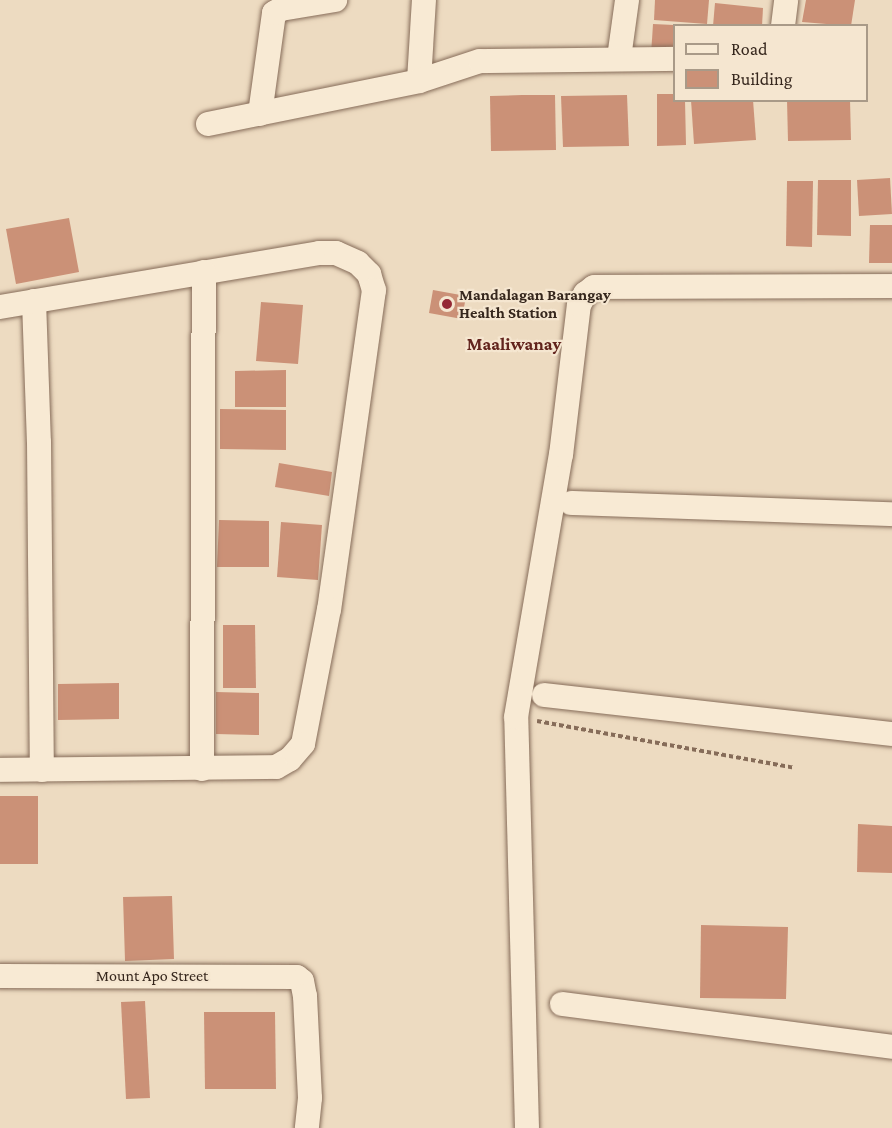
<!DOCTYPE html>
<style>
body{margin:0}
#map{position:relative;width:892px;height:1128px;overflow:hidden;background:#eddbc1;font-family:"Crimson Pro",serif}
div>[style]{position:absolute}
.building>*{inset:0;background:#cb9177}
.path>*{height:4px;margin-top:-2px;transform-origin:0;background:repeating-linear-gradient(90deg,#866c59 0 4.5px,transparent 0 7.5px)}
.roads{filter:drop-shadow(0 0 2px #866c59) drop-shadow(0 0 2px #866c59)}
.street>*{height:24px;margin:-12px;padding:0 12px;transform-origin:12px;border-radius:12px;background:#f8ead4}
.dots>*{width:16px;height:16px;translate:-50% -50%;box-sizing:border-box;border:3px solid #f5e6d0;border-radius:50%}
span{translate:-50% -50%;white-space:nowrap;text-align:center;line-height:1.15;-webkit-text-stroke:4.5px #f5e6d0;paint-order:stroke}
.poi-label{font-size:16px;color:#36271d;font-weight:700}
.left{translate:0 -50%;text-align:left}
.street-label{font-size:16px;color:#36271d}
.neighbourhood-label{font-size:18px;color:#62241d;font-weight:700}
.legend{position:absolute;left:673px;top:24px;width:195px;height:78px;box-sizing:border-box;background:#f5e6d0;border:2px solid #a99a88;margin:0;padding:8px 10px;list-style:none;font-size:18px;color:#36271d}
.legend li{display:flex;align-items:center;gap:12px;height:30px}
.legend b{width:30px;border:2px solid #a99a88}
</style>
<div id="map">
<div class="building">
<div style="clip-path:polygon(655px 0,709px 0,707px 24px,654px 20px)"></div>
<div style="clip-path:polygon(806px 0,855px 0,851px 26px,802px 22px)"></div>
<div style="clip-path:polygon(715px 3px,763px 8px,762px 26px,713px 26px)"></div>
<div style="clip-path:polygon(653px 24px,674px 25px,674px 57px,651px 55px)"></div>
<div style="clip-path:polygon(657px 94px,674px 94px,674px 100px,685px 100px,686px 145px,657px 146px)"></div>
<div style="clip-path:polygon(522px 95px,555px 95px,556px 150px,491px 151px,490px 96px)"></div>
<div style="clip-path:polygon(627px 95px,629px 146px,563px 147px,561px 96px)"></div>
<div style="clip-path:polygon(691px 100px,753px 100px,756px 140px,694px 144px)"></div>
<div style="clip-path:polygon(787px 100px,850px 100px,851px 140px,788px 141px)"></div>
<div style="clip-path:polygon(890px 178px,892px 214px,859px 216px,857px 180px)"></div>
<div style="clip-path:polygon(818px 180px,851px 180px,851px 236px,817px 235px)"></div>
<div style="clip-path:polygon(787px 181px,813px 181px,812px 247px,786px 246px)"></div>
<div style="clip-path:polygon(69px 218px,79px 272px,16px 284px,6px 229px)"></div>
<div style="clip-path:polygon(870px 225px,892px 225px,892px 263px,869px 263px)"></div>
<div style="clip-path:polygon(433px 290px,466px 296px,462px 319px,429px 313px)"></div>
<div style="clip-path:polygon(261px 302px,303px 305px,298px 364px,256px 361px)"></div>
<div style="clip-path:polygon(286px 370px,286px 407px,235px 407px,235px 371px)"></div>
<div style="clip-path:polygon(220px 409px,286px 410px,286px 450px,220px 449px)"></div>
<div style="clip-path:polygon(279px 463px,332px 472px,329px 496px,275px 487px)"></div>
<div style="clip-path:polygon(219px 520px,269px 521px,269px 567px,217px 567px)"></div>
<div style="clip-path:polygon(281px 522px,322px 525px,318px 580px,277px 577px)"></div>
<div style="clip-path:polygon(223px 625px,255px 625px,256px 688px,223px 688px)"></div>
<div style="clip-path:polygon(119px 683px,119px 719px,58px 720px,58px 684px)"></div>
<div style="clip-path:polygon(216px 692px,259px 693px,259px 735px,216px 734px)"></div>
<div style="clip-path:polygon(0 796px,38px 796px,38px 864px,0 864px)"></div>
<div style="clip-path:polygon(858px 824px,892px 826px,892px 873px,857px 872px)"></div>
<div style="clip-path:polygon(172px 896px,174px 959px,125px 961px,123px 897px)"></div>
<div style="clip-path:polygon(701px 925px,788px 927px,786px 999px,700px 998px)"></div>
<div style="clip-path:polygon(145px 1001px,150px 1098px,126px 1099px,121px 1002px)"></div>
<div style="clip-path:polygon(204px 1012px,275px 1012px,276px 1089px,205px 1089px)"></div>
</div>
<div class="path">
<div style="left:537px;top:721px;width:262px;rotate:10.3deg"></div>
</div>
<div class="roads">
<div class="street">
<div style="left:783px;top:26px;width:26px;rotate:-83deg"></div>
<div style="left:619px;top:58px;width:59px;rotate:-82.1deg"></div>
<div style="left:419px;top:81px;width:81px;rotate:-86.5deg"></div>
<div style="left:260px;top:114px;width:102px;rotate:-82.1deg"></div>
<div style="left:274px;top:13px;width:8px;rotate:-30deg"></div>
<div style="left:281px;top:9px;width:55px;rotate:-9.5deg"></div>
<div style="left:208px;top:124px;width:215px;rotate:-11.5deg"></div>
<div style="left:419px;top:81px;width:64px;rotate:-18.2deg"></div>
<div style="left:480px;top:61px;width:194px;rotate:-0.6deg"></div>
<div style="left:34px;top:301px;width:141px;rotate:88deg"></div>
<div style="left:39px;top:442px;width:328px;rotate:89.5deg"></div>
<div style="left:0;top:307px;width:324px;rotate:-9.6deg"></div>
<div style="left:319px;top:253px;width:17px"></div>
<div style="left:336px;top:253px;width:24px;rotate:24deg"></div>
<div style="left:358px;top:263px;width:16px;rotate:45deg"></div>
<div style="left:369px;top:274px;width:17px;rotate:73deg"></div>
<div style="left:374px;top:290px;width:322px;rotate:98deg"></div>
<div style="left:329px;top:609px;width:137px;rotate:100.9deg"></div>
<div style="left:303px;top:744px;width:20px;rotate:131deg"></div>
<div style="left:290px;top:759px;width:16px;rotate:150deg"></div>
<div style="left:276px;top:767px;width:276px;rotate:179.4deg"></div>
<div style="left:571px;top:503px;width:321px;rotate:2deg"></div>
<div style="left:544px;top:695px;width:350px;rotate:6.4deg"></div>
<div style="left:202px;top:769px;width:497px;rotate:-89.8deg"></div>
<div style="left:0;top:976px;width:297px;rotate:0.2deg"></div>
<div style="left:297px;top:977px;width:6px;rotate:39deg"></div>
<div style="left:302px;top:981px;width:15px;rotate:79deg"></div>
<div style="left:305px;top:996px;width:102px;rotate:87.2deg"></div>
<div style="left:310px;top:1098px;width:30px;rotate:96deg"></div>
<div style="left:562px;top:1004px;width:333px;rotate:7.4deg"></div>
<div style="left:527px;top:1128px;width:411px;rotate:-91.5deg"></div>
<div style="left:516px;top:717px;width:266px;rotate:-80.3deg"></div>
<div style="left:561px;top:455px;width:151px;rotate:-83.2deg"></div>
<div style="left:579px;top:305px;width:13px;rotate:-61deg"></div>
<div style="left:585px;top:294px;width:11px;rotate:-38deg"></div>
<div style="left:594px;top:287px;width:298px;rotate:-0.2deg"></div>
</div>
</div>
<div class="dots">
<div style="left:447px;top:304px;background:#952935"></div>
</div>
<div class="poi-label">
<span class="left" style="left:459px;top:304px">Mandalagan Barangay<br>Health Station</span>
</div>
<div class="street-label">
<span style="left:152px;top:976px">Mount Apo Street</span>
</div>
<div class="neighbourhood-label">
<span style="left:514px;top:344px">Maaliwanay</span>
</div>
<ul class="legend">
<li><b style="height:8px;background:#f8ead4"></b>Road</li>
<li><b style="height:16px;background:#cb9177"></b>Building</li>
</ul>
</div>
